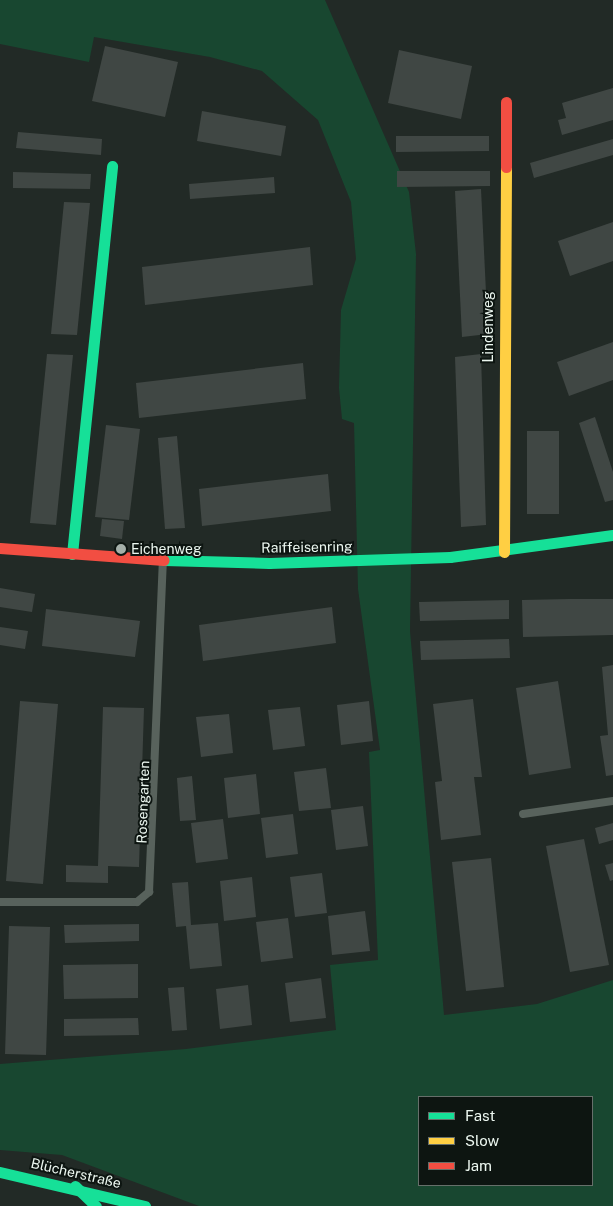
<!DOCTYPE html>
<meta charset="utf-8">
<style>
body{margin:0}
#map{position:relative;width:613px;height:1206px;overflow:hidden;background:#222a26;font-family:"Public Sans",sans-serif}
div>[style]{position:absolute}
.green>*{inset:0;background:#184730}
.building>*{inset:0;background:#404744}
.lane>*{height:8px;margin:-4px;padding:0 4px;transform-origin:4px;border-radius:4px;background:#58625c}
.fast>*{height:11px;margin:-5.5px;padding:0 5.5px;transform-origin:5.5px;border-radius:5.5px;background:#16e098}
.slow>*{height:11px;margin:-5.5px;padding:0 5.5px;transform-origin:5.5px;border-radius:5.5px;background:#ffcf43}
.jam>*{height:11px;margin:-5.5px;padding:0 5.5px;transform-origin:5.5px;border-radius:5.5px;background:#f24e42}
.dots>*{width:14px;height:14px;translate:-50% -50%;box-sizing:border-box;border:2px solid #0d1511;border-radius:50%}
span{translate:-50% -50%;white-space:nowrap;text-align:center;line-height:1.15;-webkit-text-stroke:4px #0d1511;paint-order:stroke}
.street-label{font-size:14px;color:#ecf7f0}
.poi-label{font-size:14px;color:#ecf7f0}
.left{translate:0 -50%;text-align:left}
.legend{position:absolute;left:418px;top:1096px;width:175px;height:90px;box-sizing:border-box;background:#0d1511;border:1px solid #666f6a;margin:0;padding:6px 9px;list-style:none;font-size:15px;color:#ecf7f0}
.legend li{display:flex;align-items:center;gap:10px;height:25px}
.legend b{width:25px;border:1px solid #666f6a}
</style>
<div id="map">
<div class="green">
<div style="clip-path:polygon(evenodd,0 0,325px 0,409px 192px,416px 254px,410px 631px,444px 1015px,537px 1004px,613px 980px,613px 1206px,199px 1206px,62px 1155px,0 1150px,0 1064px,186px 1049px,336px 1030px,330px 965px,378px 960px,369px 752px,380px 750px,358px 589px,354px 423px,342px 419px,339px 388px,341px 310px,356px 259px,351px 202px,318px 120px,262px 71px,210px 57px,94px 37px,89px 62px,0 44px,0 0,419px 1097px,592px 1097px,592px 1185px,419px 1185px,419px 1097px)"></div>
</div>
<div class="building">
<div style="clip-path:polygon(105px 46px,178px 62px,165px 117px,92px 101px)"></div>
<div style="clip-path:polygon(399px 50px,472px 66px,461px 119px,388px 103px)"></div>
<div style="clip-path:polygon(613px 88px,613px 120px,562px 135px,558px 120px,566px 118px,562px 103px)"></div>
<div style="clip-path:polygon(202px 111px,286px 126px,281px 156px,197px 141px)"></div>
<div style="clip-path:polygon(18px 132px,102px 139px,101px 155px,16px 148px)"></div>
<div style="clip-path:polygon(396px 136px,489px 136px,489px 151px,396px 152px)"></div>
<div style="clip-path:polygon(613px 139px,613px 155px,534px 178px,530px 163px)"></div>
<div style="clip-path:polygon(397px 171px,490px 171px,490px 186px,397px 187px)"></div>
<div style="clip-path:polygon(13px 172px,91px 174px,90px 189px,13px 188px)"></div>
<div style="clip-path:polygon(274px 177px,275px 193px,190px 199px,189px 184px)"></div>
<div style="clip-path:polygon(481px 189px,488px 334px,462px 337px,455px 191px)"></div>
<div style="clip-path:polygon(64px 202px,90px 203px,77px 335px,51px 334px)"></div>
<div style="clip-path:polygon(613px 222px,613px 261px,570px 276px,558px 241px)"></div>
<div style="clip-path:polygon(310px 247px,313px 285px,145px 305px,142px 267px)"></div>
<div style="clip-path:polygon(613px 342px,613px 380px,569px 396px,557px 362px)"></div>
<div style="clip-path:polygon(47px 354px,73px 355px,56px 525px,30px 523px)"></div>
<div style="clip-path:polygon(481px 354px,486px 525px,461px 527px,455px 357px)"></div>
<div style="clip-path:polygon(303px 363px,306px 399px,139px 418px,136px 383px)"></div>
<div style="clip-path:polygon(595px 417px,613px 472px,613px 500px,605px 502px,579px 423px)"></div>
<div style="clip-path:polygon(106px 425px,140px 429px,129px 520px,95px 517px)"></div>
<div style="clip-path:polygon(527px 431px,559px 431px,559px 514px,527px 514px)"></div>
<div style="clip-path:polygon(177px 436px,185px 528px,165px 529px,158px 438px)"></div>
<div style="clip-path:polygon(328px 474px,331px 511px,202px 526px,199px 489px)"></div>
<div style="clip-path:polygon(102px 519px,124px 521px,122px 539px,100px 536px)"></div>
<div style="clip-path:polygon(0 588px,35px 594px,32px 612px,0 607px)"></div>
<div style="clip-path:polygon(570px 599px,613px 599px,613px 635px,523px 637px,522px 600px)"></div>
<div style="clip-path:polygon(509px 600px,509px 619px,420px 621px,419px 602px)"></div>
<div style="clip-path:polygon(332px 607px,336px 643px,203px 661px,199px 625px)"></div>
<div style="clip-path:polygon(46px 609px,140px 621px,135px 657px,42px 646px)"></div>
<div style="clip-path:polygon(0 627px,28px 631px,25px 649px,0 645px)"></div>
<div style="clip-path:polygon(509px 639px,510px 658px,421px 660px,420px 641px)"></div>
<div style="clip-path:polygon(613px 665px,613px 775px,606px 776px,600px 736px,608px 735px,602px 667px)"></div>
<div style="clip-path:polygon(558px 681px,571px 768px,529px 775px,516px 688px)"></div>
<div style="clip-path:polygon(473px 699px,482px 777px,474px 777px,481px 835px,441px 840px,435px 782px,442px 781px,433px 704px)"></div>
<div style="clip-path:polygon(20px 701px,58px 704px,43px 884px,6px 881px)"></div>
<div style="clip-path:polygon(369px 701px,373px 741px,341px 745px,337px 705px)"></div>
<div style="clip-path:polygon(103px 707px,144px 708px,139px 867px,108px 866px,108px 883px,66px 882px,66px 865px,98px 866px)"></div>
<div style="clip-path:polygon(300px 707px,305px 746px,273px 750px,268px 710px)"></div>
<div style="clip-path:polygon(229px 714px,233px 753px,201px 757px,196px 717px)"></div>
<div style="clip-path:polygon(326px 768px,331px 808px,299px 811px,294px 772px)"></div>
<div style="clip-path:polygon(256px 774px,260px 814px,228px 818px,224px 778px)"></div>
<div style="clip-path:polygon(192px 776px,196px 820px,180px 821px,177px 778px)"></div>
<div style="clip-path:polygon(363px 806px,368px 846px,336px 850px,331px 810px)"></div>
<div style="clip-path:polygon(293px 814px,298px 854px,266px 858px,261px 818px)"></div>
<div style="clip-path:polygon(223px 819px,228px 859px,196px 863px,191px 823px)"></div>
<div style="clip-path:polygon(613px 823px,613px 840px,599px 844px,595px 828px)"></div>
<div style="clip-path:polygon(584px 839px,609px 965px,570px 972px,546px 846px)"></div>
<div style="clip-path:polygon(491px 858px,504px 987px,466px 991px,452px 862px)"></div>
<div style="clip-path:polygon(613px 863px,613px 880px,610px 881px,605px 865px)"></div>
<div style="clip-path:polygon(322px 873px,327px 913px,295px 917px,290px 877px)"></div>
<div style="clip-path:polygon(252px 877px,256px 917px,224px 921px,220px 881px)"></div>
<div style="clip-path:polygon(188px 882px,191px 925px,218px 923px,222px 966px,190px 969px,186px 926px,176px 927px,172px 883px)"></div>
<div style="clip-path:polygon(365px 911px,370px 951px,332px 955px,328px 916px)"></div>
<div style="clip-path:polygon(288px 918px,293px 958px,261px 962px,256px 922px)"></div>
<div style="clip-path:polygon(139px 924px,139px 941px,65px 943px,64px 925px)"></div>
<div style="clip-path:polygon(9px 926px,50px 927px,46px 1055px,5px 1054px)"></div>
<div style="clip-path:polygon(138px 964px,138px 998px,64px 999px,63px 965px)"></div>
<div style="clip-path:polygon(321px 978px,326px 1018px,290px 1022px,285px 983px)"></div>
<div style="clip-path:polygon(248px 985px,252px 1025px,220px 1029px,216px 989px)"></div>
<div style="clip-path:polygon(184px 987px,187px 1030px,172px 1031px,168px 988px)"></div>
<div style="clip-path:polygon(138px 1018px,139px 1035px,64px 1036px,64px 1019px)"></div>
</div>
<div class="lane">
<div style="left:523px;top:814px;width:91px;rotate:-8.2deg"></div>
<div style="left:0;top:902px;width:137px"></div>
<div style="left:137px;top:902px;width:16px;rotate:-40deg"></div>
<div style="left:149px;top:892px;width:330px;rotate:-87.6deg"></div>
</div>
<div class="fast">
<div style="left:72px;top:554px;width:390px;rotate:-84.1deg"></div>
<div style="left:164px;top:560px;width:105px;rotate:1.6deg"></div>
<div style="left:269px;top:563px;width:181px;rotate:-1.9deg"></div>
<div style="left:450px;top:557px;width:164px;rotate:-7.7deg"></div>
<div style="left:0;top:1172px;width:149px;rotate:13.2deg"></div>
<div style="left:75px;top:1186px;width:29px;rotate:44deg"></div>
</div>
<div class="slow">
<div style="left:504px;top:552px;width:385px;rotate:-89.7deg"></div>
</div>
<div class="jam">
<div style="left:506px;top:167px;width:65px;rotate:-90deg"></div>
<div style="left:0;top:548px;width:164px;rotate:4.2deg"></div>
</div>
<div class="dots">
<div style="left:121px;top:549px;background:#a5afa9"></div>
</div>
<div class="street-label">
<span style="left:488px;top:327px;rotate:-90deg">Lindenweg</span>
<span style="left:307px;top:547px;rotate:-1deg">Raiffeisenring</span>
<span style="left:143px;top:802px;rotate:-88deg">Rosengarten</span>
<span style="left:76px;top:1173px;rotate:13deg">Blücherstraße</span>
</div>
<div class="poi-label">
<span class="left" style="left:131px;top:549px">Eichenweg</span>
</div>
<ul class="legend">
<li><b style="height:6px;background:#16e098"></b>Fast</li>
<li><b style="height:6px;background:#ffcf43"></b>Slow</li>
<li><b style="height:6px;background:#f24e42"></b>Jam</li>
</ul>
</div>
